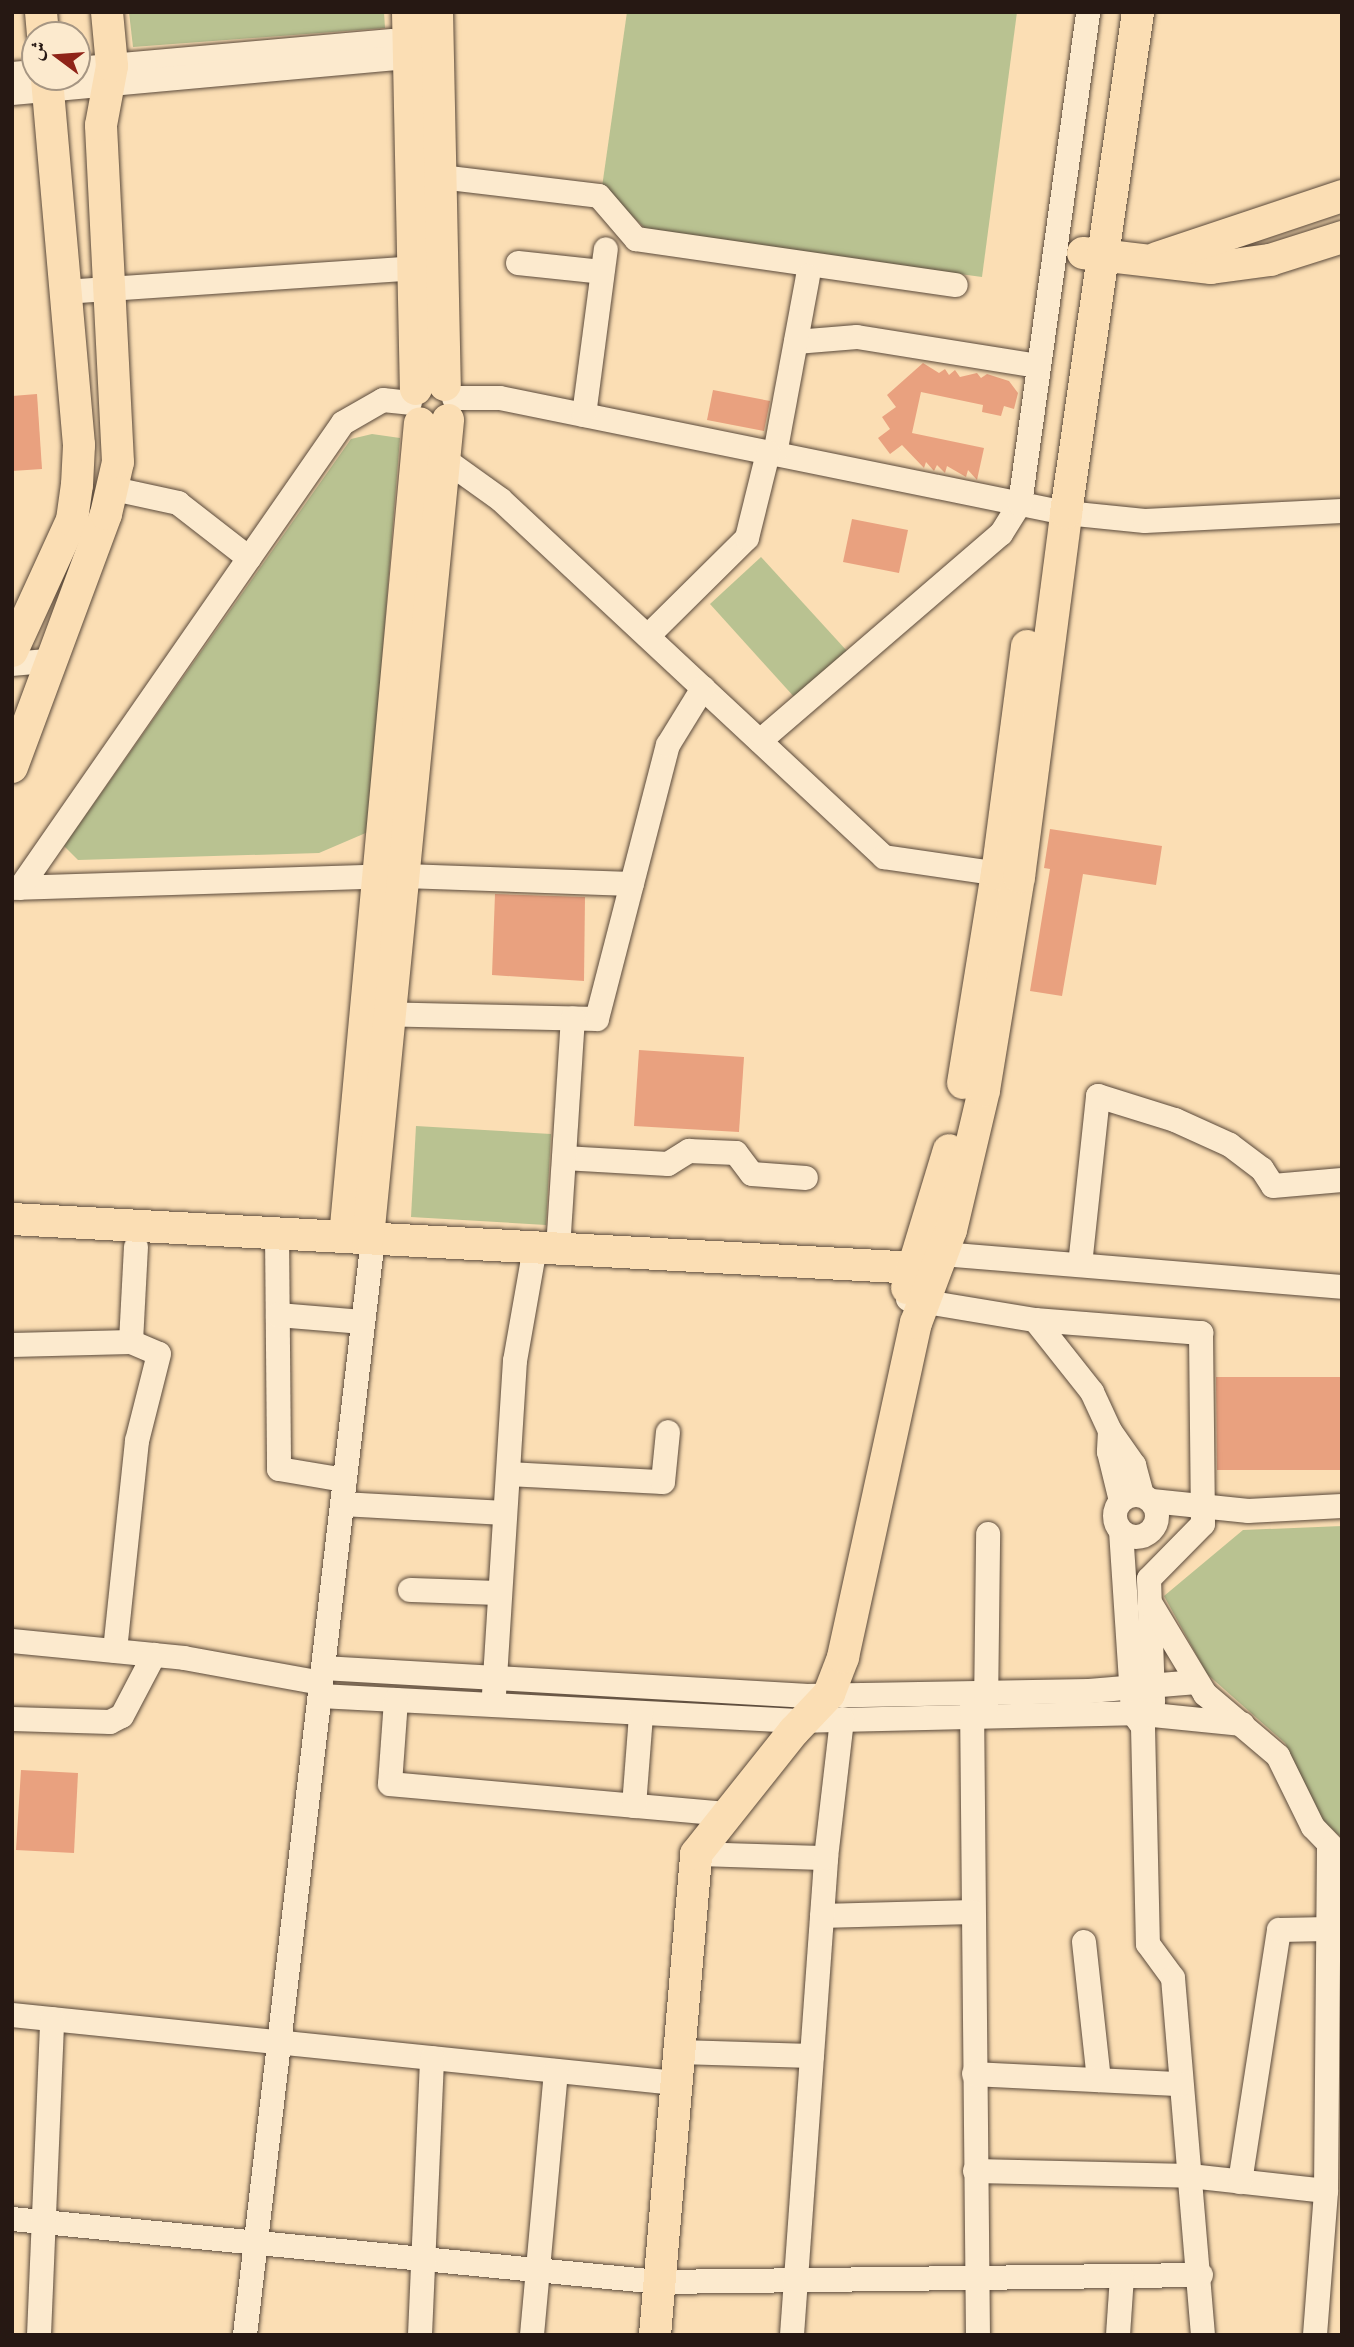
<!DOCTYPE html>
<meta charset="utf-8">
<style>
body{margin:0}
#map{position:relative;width:1354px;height:2347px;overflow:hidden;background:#fbdeb4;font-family:"IM FELL French Canon",Amiri,serif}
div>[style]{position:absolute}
.green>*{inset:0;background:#b9c291}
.building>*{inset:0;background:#e9a17f}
.roads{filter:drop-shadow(0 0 2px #5b4a3b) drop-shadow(0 0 2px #5b4a3b)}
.minor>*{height:24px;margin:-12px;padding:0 12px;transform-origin:12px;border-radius:12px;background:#fceace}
.minor>.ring{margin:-12px;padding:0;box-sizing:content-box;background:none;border:24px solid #fceace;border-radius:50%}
.major>*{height:32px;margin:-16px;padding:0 16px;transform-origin:16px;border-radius:16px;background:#fbdeb4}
span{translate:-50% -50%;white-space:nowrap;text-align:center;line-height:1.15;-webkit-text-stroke:7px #fceace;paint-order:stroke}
.frame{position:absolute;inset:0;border:14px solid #261813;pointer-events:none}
.north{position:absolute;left:21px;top:21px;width:70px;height:70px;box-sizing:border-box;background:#fceace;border:2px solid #a69683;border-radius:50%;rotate:286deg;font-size:19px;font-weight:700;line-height:28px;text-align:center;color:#261813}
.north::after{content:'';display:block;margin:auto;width:24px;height:32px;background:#8f2418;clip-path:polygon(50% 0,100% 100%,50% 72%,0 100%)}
</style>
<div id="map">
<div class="green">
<div style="clip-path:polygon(129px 12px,384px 12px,385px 28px,133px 47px)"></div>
<div style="clip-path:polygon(627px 12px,1017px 12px,982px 277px,649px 232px,602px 187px)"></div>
<div style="clip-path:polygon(372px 434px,400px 438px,368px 832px,319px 853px,78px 860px,64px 846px,351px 439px)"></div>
<div style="clip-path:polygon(761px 557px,847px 651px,796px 699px,710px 604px)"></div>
<div style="clip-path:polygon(416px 1126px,551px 1134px,546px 1225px,411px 1217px)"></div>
<div style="clip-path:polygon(1342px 1526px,1342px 1838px,1323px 1821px,1285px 1743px,1207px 1674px,1164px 1596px,1243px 1530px)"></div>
</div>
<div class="building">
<div style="clip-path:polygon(923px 363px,939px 373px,945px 369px,949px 375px,955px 370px,960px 377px,977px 373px,981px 378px,987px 374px,1009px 381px,1018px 393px,1014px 409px,1004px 406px,1001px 416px,982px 412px,983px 405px,921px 392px,912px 433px,984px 448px,977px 480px,968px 470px,966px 477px,947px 466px,945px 473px,937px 465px,934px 471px,926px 462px,924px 468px,902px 445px,890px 454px,878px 438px,890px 429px,882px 417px,896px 407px,887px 395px)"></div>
<div style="clip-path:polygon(713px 390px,770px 401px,764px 431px,707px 420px)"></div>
<div style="clip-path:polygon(37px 394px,42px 469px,12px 471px,12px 396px)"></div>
<div style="clip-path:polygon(852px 519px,908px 530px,899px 573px,843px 562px)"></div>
<div style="clip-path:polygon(1050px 829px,1162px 846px,1156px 885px,1083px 874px,1062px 996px,1030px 991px,1050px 869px,1044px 868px)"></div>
<div style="clip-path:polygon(495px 894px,585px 897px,584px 981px,492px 975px)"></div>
<div style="clip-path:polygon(639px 1050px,744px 1057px,739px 1132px,634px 1126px)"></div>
<div style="clip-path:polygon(1216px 1377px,1342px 1377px,1342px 1470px,1217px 1470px)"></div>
<div style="clip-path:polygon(21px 1770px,78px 1773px,74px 1853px,16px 1850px)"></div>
</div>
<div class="roads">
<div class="minor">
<div style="left:77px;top:69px;width:316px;rotate:-5.1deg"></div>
<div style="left:12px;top:74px;width:23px;rotate:-5deg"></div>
<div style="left:12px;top:93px;width:416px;rotate:-5.2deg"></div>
<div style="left:424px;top:175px;width:176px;rotate:6.8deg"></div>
<div style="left:599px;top:196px;width:57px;rotate:49.3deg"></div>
<div style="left:636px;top:239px;width:323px;rotate:8.2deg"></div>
<div style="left:518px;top:263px;width:84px;rotate:6.1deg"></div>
<div style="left:65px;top:292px;width:349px;rotate:-3.9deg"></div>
<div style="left:796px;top:342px;width:61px;rotate:-4.7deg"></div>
<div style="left:857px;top:337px;width:184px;rotate:9.1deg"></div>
<div style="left:454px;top:398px;width:46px"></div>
<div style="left:500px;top:398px;width:578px;rotate:11.49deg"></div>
<div style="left:1066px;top:513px;width:79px;rotate:5.8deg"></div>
<div style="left:1145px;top:521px;width:197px;rotate:-2.9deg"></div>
<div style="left:584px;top:415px;width:167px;rotate:-82.5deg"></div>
<div style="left:775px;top:454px;width:181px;rotate:-79.5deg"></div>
<div style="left:444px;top:459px;width:70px;rotate:35.7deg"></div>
<div style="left:501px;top:500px;width:524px;rotate:42.99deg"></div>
<div style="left:884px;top:857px;width:132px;rotate:8.3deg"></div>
<div style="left:114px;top:489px;width:66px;rotate:12.3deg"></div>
<div style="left:178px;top:503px;width:90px;rotate:37.8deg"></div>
<div style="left:648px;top:636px;width:139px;rotate:-44.7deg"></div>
<div style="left:747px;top:538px;width:88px;rotate:-76.1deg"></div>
<div style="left:12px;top:664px;width:38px;rotate:-5deg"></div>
<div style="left:760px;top:741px;width:318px;rotate:-40.7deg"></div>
<div style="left:1001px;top:534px;width:36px;rotate:-58deg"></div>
<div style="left:1020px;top:504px;width:497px;rotate:-82.1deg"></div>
<div style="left:12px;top:888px;width:392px;rotate:-1.8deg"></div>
<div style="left:404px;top:876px;width:228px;rotate:2deg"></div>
<div style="left:20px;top:888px;width:566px;rotate:-55.22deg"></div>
<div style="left:343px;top:423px;width:46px;rotate:-29.9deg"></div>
<div style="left:383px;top:400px;width:27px;rotate:6deg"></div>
<div style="left:374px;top:1014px;width:223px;rotate:1.3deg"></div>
<div style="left:597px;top:1019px;width:283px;rotate:-75.5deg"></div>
<div style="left:668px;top:745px;width:67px;rotate:-58.4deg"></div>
<div style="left:564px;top:1158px;width:104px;rotate:3.3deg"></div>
<div style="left:668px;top:1164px;width:25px;rotate:-32deg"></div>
<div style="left:689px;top:1151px;width:47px;rotate:2.4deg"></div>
<div style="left:736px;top:1153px;width:26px;rotate:53deg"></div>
<div style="left:752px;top:1174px;width:54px;rotate:4.2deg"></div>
<div style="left:277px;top:1233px;width:236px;rotate:89.5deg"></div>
<div style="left:279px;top:1469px;width:67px;rotate:9.5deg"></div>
<div style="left:558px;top:1249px;width:231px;rotate:-86.3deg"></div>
<div style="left:942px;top:1254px;width:401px;rotate:4.7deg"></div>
<div style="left:1080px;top:1265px;width:170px;rotate:-83.9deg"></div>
<div style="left:1098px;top:1096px;width:81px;rotate:17.3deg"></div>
<div style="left:1175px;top:1120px;width:60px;rotate:24.4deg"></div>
<div style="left:1230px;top:1145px;width:40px;rotate:37deg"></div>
<div style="left:1262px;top:1169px;width:20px;rotate:57deg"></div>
<div style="left:1273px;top:1186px;width:69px;rotate:-5deg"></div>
<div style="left:908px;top:1299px;width:129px;rotate:9.4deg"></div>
<div style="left:1035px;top:1320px;width:92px;rotate:51.6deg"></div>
<div style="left:1092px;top:1392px;width:43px;rotate:65.2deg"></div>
<div style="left:1110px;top:1431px;width:42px;rotate:54.8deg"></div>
<div style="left:1134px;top:1465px;width:31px;rotate:75deg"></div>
<div style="left:278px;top:1315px;width:85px;rotate:4.7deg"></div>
<div style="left:1035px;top:1320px;width:167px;rotate:4.5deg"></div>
<div style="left:1201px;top:1333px;width:191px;rotate:89.4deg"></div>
<div style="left:1203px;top:1524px;width:77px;rotate:134.5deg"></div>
<div style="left:1149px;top:1579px;width:123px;rotate:88.1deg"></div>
<div style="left:131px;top:1342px;width:95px;rotate:-87deg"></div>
<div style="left:12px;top:1345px;width:119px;rotate:-1.4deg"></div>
<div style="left:131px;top:1342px;width:30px;rotate:23deg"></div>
<div style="left:159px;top:1354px;width:90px;rotate:104.2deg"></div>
<div style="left:137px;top:1441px;width:211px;rotate:96deg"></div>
<div style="left:1110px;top:1431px;width:21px;rotate:93deg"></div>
<div style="left:1109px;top:1452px;width:50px;rotate:76.2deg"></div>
<div style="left:508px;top:1474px;width:155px;rotate:3deg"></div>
<div style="left:663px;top:1482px;width:50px;rotate:-84.3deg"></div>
<div class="ring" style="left:1115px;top:1495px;width:18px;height:18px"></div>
<div style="left:1152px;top:1501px;width:97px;rotate:5.9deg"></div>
<div style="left:1248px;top:1511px;width:94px;rotate:-3deg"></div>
<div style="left:342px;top:1504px;width:163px;rotate:3.2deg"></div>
<div style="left:1121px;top:1531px;width:182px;rotate:86.2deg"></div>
<div style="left:1133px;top:1713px;width:17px;rotate:54deg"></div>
<div style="left:1143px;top:1727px;width:217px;rotate:88.7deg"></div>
<div style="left:1148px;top:1944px;width:42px;rotate:53.7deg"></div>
<div style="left:1173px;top:1978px;width:358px;rotate:85.2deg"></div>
<div style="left:410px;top:1590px;width:90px;rotate:1.9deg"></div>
<div style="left:1152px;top:1606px;width:103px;rotate:58.9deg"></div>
<div style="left:1205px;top:1694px;width:96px;rotate:40.3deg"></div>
<div style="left:1278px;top:1756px;width:79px;rotate:63.8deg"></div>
<div style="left:1313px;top:1827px;width:42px;rotate:46deg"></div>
<div style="left:12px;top:1641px;width:173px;rotate:5.6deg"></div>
<div style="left:184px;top:1658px;width:139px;rotate:10.3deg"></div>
<div style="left:323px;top:1668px;width:482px;rotate:3.3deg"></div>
<div style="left:804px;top:1696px;width:285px;rotate:-1deg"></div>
<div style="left:1089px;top:1691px;width:108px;rotate:-4.8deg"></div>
<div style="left:494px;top:1694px;width:334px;rotate:-86.4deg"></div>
<div style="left:515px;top:1361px;width:116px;rotate:-80deg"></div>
<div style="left:320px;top:1696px;width:474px;rotate:3deg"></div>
<div style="left:793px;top:1721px;width:340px;rotate:-1.3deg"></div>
<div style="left:1133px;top:1713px;width:110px;rotate:5.8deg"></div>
<div style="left:396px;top:1700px;width:84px;rotate:94.1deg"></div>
<div style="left:390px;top:1784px;width:337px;rotate:5.1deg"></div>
<div style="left:972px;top:1701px;width:634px;rotate:89.46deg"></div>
<div style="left:986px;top:1709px;width:175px;rotate:-89.3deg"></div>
<div style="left:12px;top:1719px;width:98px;rotate:1.8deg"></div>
<div style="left:110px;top:1722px;width:13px;rotate:-27deg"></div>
<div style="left:122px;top:1716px;width:69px;rotate:-62.3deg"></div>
<div style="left:634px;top:1806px;width:92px;rotate:-85.6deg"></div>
<div style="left:696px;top:1854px;width:130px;rotate:1.8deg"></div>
<div style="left:822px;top:1916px;width:150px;rotate:-1.5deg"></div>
<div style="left:1084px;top:1942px;width:139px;rotate:83.8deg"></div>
<div style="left:12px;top:2015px;width:667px;rotate:5.85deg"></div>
<div style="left:679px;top:2052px;width:133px;rotate:1.7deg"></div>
<div style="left:974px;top:2074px;width:206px;rotate:2.8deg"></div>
<div style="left:975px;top:2171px;width:215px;rotate:1.3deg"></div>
<div style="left:1190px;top:2176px;width:137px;rotate:6.3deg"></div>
<div style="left:1240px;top:2182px;width:255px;rotate:-81.2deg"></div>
<div style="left:1279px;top:1930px;width:50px;rotate:-1.1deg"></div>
<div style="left:12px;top:2219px;width:650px;rotate:5.56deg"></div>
<div style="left:659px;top:2282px;width:542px;rotate:-0.74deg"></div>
<div style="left:39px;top:2335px;width:316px;rotate:-87.6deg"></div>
<div style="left:245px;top:2335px;width:1104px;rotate:-83.34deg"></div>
<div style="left:420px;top:2335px;width:277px;rotate:-87.5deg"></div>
<div style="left:532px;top:2335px;width:265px;rotate:-84.8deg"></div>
<div style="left:792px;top:2335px;width:478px;rotate:-85.9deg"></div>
<div style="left:826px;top:1858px;width:140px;rotate:-83.4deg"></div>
<div style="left:1118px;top:2335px;width:58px;rotate:-86.1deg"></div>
<div style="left:1315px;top:2335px;width:144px;rotate:-85.6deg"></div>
<div style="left:1326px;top:2191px;width:342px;rotate:-89.5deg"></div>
</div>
<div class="major">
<div style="left:41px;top:12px;width:23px;rotate:85deg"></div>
<div style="left:408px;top:12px;width:377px;rotate:88.8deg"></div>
<div style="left:437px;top:12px;width:373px;rotate:88.8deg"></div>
<div style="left:1083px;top:253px;width:129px;rotate:6.7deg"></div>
<div style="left:1211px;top:268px;width:60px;rotate:-7.7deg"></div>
<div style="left:1270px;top:260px;width:76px;rotate:-17.7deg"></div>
<div style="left:1157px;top:258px;width:195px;rotate:-18.5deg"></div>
<div style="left:12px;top:651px;width:144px;rotate:-65.4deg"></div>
<div style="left:72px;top:520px;width:35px;rotate:-82deg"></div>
<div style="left:77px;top:485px;width:40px;rotate:-87.1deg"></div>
<div style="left:79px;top:445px;width:369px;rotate:-95deg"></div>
<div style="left:12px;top:767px;width:270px;rotate:-69.6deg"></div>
<div style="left:106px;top:514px;width:53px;rotate:-77deg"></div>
<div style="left:118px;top:462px;width:337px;rotate:-92.9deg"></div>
<div style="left:101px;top:125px;width:60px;rotate:-79.4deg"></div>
<div style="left:112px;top:66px;width:54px;rotate:-95.3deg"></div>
<div style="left:963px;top:1083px;width:212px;rotate:-80.8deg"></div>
<div style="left:997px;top:874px;width:230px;rotate:-82.5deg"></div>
<div style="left:12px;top:1219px;width:924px;rotate:3.1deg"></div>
<div style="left:345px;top:1237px;width:817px;rotate:-84.74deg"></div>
<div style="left:368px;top:1238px;width:822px;rotate:-84.41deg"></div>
<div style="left:907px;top:1288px;width:144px;rotate:-73.1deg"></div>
<div style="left:655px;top:2335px;width:483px;rotate:-85.1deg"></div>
<div style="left:696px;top:1854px;width:157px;rotate:-51.5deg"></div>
<div style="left:794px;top:1731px;width:51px;rotate:-46.6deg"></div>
<div style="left:829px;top:1694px;width:40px;rotate:-69deg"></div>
<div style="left:843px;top:1657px;width:342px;rotate:-77.7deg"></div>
<div style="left:916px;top:1323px;width:99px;rotate:-69.4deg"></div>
<div style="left:951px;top:1230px;width:144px;rotate:-76.7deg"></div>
<div style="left:984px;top:1090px;width:216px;rotate:-80.7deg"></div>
<div style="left:1019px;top:877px;width:367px;rotate:-82.6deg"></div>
<div style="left:1066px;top:513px;width:506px;rotate:-81.82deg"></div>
</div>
</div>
<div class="frame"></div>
<div class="north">ش</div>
</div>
